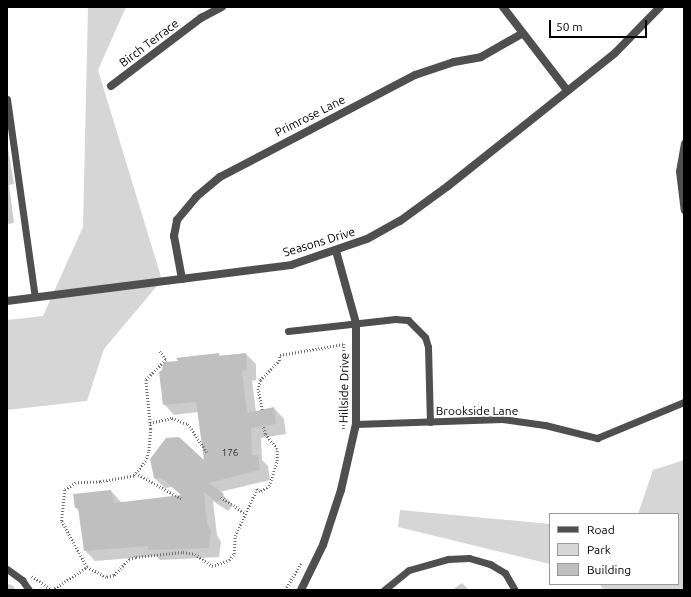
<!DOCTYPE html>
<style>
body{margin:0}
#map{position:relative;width:691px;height:597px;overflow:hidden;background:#fff;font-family:Ubuntu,sans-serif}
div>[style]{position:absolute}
.green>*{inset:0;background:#d6d6d6}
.shadow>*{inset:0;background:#0003}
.building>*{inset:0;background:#bfbfbf}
.path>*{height:2.5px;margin-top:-1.25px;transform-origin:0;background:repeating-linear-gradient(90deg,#717171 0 1px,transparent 0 3px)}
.service>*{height:7px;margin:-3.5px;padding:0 3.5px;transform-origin:3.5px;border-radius:3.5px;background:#4f4f4f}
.minor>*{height:8px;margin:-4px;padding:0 4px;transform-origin:4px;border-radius:4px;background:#4f4f4f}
span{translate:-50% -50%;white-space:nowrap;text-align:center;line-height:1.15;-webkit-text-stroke:3.5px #fff;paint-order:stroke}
.number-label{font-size:10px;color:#303030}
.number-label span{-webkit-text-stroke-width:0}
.street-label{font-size:12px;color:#000}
.frame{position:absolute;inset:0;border:8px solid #000;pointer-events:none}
.legend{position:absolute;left:549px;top:513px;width:130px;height:72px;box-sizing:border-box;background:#fff;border:1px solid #999;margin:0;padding:5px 7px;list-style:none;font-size:12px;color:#000}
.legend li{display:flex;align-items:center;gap:8px;height:20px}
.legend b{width:20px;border:1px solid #999}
.scale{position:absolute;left:549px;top:20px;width:98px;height:18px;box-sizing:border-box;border:2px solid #000;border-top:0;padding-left:5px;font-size:12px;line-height:14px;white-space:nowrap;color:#000;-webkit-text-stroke:3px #fff;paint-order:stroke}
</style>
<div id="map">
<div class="green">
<div style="clip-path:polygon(88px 7px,126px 7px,98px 70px,162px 280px,104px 349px,87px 401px,7px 410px,7px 320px,43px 316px,83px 227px)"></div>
<div style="clip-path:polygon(684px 460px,684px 590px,603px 590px,600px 584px,678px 584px,678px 514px,638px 514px,653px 470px)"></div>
<div style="clip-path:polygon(400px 510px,550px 524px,550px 564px,398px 527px)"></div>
</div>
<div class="shadow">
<div style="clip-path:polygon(7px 143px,14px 184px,9px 185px,14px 223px,7px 224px)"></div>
<div style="clip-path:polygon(246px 354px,256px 364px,256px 380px,252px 381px,256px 412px,274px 408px,284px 419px,286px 434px,261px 438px,262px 460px,268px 466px,270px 480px,220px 492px,233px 505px,228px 511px,213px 501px,217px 535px,221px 542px,219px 557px,160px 560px,156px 556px,95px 561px,85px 550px,80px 512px,76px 508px,111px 491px,122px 503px,183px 496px,173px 487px,165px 488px,154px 478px,206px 463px,198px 412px,174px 415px,164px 404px,179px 361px,178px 358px)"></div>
<div style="clip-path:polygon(462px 583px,469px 590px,452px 590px)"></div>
<div style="clip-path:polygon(7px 584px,12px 585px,16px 590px,7px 590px)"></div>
</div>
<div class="building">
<div style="clip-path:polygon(219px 353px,219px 356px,246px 353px,247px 370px,242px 371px,247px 413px,274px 407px,276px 424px,251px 428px,252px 455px,258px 455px,260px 470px,209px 483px,224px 494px,217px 502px,204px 492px,207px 524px,211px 531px,209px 548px,148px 550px,148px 546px,84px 551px,78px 508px,75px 508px,73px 494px,111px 490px,114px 503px,181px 495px,162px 478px,154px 478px,150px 459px,166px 438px,179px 437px,204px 460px,196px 402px,163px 405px,159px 372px,162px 370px,164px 362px,178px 361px,176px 358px)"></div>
</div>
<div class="path">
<div style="left:160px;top:351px;width:11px;rotate:56deg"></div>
<div style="left:166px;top:360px;width:28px;rotate:135deg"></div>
<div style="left:146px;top:380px;width:49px;rotate:84.2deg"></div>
<div style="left:151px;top:429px;width:23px;rotate:95deg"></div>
<div style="left:149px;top:452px;width:9px;rotate:108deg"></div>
<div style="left:146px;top:461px;width:19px;rotate:129deg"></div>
<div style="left:134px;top:476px;width:35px;rotate:170deg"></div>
<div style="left:100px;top:482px;width:24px;rotate:178deg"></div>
<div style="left:76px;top:483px;width:13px;rotate:148deg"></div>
<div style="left:65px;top:490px;width:31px;rotate:96deg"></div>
<div style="left:62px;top:521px;width:52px;rotate:61.5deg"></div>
<div style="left:87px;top:567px;width:22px;rotate:27deg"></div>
<div style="left:107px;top:577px;width:7px;rotate:-16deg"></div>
<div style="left:114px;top:575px;width:22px;rotate:-47deg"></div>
<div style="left:129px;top:559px;width:7px;rotate:-16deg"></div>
<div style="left:136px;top:557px;width:47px;rotate:-6.1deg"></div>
<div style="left:183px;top:552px;width:12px;rotate:9deg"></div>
<div style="left:195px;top:554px;width:21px;rotate:35deg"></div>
<div style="left:212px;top:566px;width:18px;rotate:-19deg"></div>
<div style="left:229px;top:560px;width:8px;rotate:-50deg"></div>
<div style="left:234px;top:554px;width:18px;rotate:-87deg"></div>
<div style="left:235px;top:536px;width:52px;rotate:-64.9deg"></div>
<div style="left:257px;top:489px;width:4px;rotate:27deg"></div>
<div style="left:261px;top:491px;width:9px;rotate:-32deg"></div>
<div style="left:269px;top:486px;width:26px;rotate:-72deg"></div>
<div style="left:277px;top:461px;width:12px;rotate:-90deg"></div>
<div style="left:277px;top:449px;width:19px;rotate:-129deg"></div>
<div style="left:265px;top:434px;width:8px;rotate:-104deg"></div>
<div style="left:262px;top:410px;width:20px;rotate:-101deg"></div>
<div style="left:258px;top:390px;width:10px;rotate:-79deg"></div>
<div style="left:260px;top:380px;width:27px;rotate:-45deg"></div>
<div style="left:279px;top:361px;width:6px;rotate:-81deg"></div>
<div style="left:280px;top:355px;width:65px;rotate:-9.8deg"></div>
<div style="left:344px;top:344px;width:9px;rotate:90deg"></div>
<div style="left:150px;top:423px;width:23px;rotate:-13deg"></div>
<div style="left:172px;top:418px;width:17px;rotate:21deg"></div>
<div style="left:188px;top:424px;width:34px;rotate:56deg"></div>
<div style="left:343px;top:429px;width:17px;rotate:-87deg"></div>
<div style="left:136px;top:473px;width:53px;rotate:29.5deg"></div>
<div style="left:221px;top:497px;width:29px;rotate:34deg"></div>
<div style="left:32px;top:576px;width:24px;rotate:35deg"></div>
<div style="left:52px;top:590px;width:42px;rotate:-33.3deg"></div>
<div style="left:285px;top:590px;width:31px;rotate:-59deg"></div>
</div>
<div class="service">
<div style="left:7px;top:99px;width:200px;rotate:82deg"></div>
<div style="left:684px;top:143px;width:28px;rotate:100deg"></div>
<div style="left:679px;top:171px;width:39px;rotate:83deg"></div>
<div style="left:288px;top:331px;width:108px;rotate:-6.4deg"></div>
<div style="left:395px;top:319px;width:13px;rotate:4deg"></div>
<div style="left:408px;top:320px;width:24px;rotate:45deg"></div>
<div style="left:425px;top:337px;width:10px;rotate:73deg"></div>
<div style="left:428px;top:347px;width:75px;rotate:88.5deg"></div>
<div style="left:356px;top:424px;width:146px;rotate:-2deg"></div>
<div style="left:502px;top:419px;width:43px;rotate:7.9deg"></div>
<div style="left:545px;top:425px;width:54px;rotate:14deg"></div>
<div style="left:597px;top:438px;width:94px;rotate:-22.5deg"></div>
<div style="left:7px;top:569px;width:19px;rotate:36deg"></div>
<div style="left:22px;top:580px;width:12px;rotate:55deg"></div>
<div style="left:384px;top:590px;width:32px;rotate:-39deg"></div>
<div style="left:409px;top:570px;width:41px;rotate:-15.8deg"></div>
<div style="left:448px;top:559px;width:21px;rotate:-3deg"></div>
<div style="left:469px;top:558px;width:22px;rotate:16deg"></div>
<div style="left:490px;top:564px;width:17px;rotate:31deg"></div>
<div style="left:505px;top:573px;width:20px;rotate:60deg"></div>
</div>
<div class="minor">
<div style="left:503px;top:7px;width:105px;rotate:52.4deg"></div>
<div style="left:111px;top:86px;width:113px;rotate:-37.1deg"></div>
<div style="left:201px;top:18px;width:24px;rotate:-28deg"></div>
<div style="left:182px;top:279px;width:44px;rotate:-100.5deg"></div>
<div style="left:174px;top:236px;width:16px;rotate:-79deg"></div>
<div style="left:177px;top:220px;width:30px;rotate:-50deg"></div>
<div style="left:196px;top:197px;width:31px;rotate:-40deg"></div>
<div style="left:220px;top:177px;width:220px;rotate:-27.6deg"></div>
<div style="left:415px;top:75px;width:41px;rotate:-18.4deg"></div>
<div style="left:454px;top:62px;width:27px;rotate:-10deg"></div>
<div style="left:481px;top:57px;width:48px;rotate:-29.7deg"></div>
<div style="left:7px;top:301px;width:286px;rotate:-7.2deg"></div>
<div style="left:291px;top:265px;width:80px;rotate:-18.9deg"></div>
<div style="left:367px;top:239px;width:38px;rotate:-29deg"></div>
<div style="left:400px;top:221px;width:59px;rotate:-36.1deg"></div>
<div style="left:448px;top:186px;width:213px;rotate:-38.5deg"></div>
<div style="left:615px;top:53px;width:64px;rotate:-45.6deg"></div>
<div style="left:301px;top:590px;width:50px;rotate:-63.9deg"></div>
<div style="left:323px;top:545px;width:58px;rotate:-71.9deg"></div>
<div style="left:341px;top:490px;width:68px;rotate:-77.2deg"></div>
<div style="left:356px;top:424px;width:101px;rotate:-90deg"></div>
<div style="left:356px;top:323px;width:75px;rotate:-105.5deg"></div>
</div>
<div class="number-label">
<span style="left:230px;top:453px">176</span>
</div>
<div class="street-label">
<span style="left:149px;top:43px;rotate:-37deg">Birch Terrace</span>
<span style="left:310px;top:116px;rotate:-27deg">Primrose Lane</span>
<span style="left:319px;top:242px;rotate:-17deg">Seasons Drive</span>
<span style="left:344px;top:388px;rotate:-89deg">Hillside Drive</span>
<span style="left:477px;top:411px">Brookside Lane</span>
</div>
<div class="frame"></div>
<ul class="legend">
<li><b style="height:5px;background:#4f4f4f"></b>Road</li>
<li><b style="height:11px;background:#d6d6d6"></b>Park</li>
<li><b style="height:11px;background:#bfbfbf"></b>Building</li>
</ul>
<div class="scale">50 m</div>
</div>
